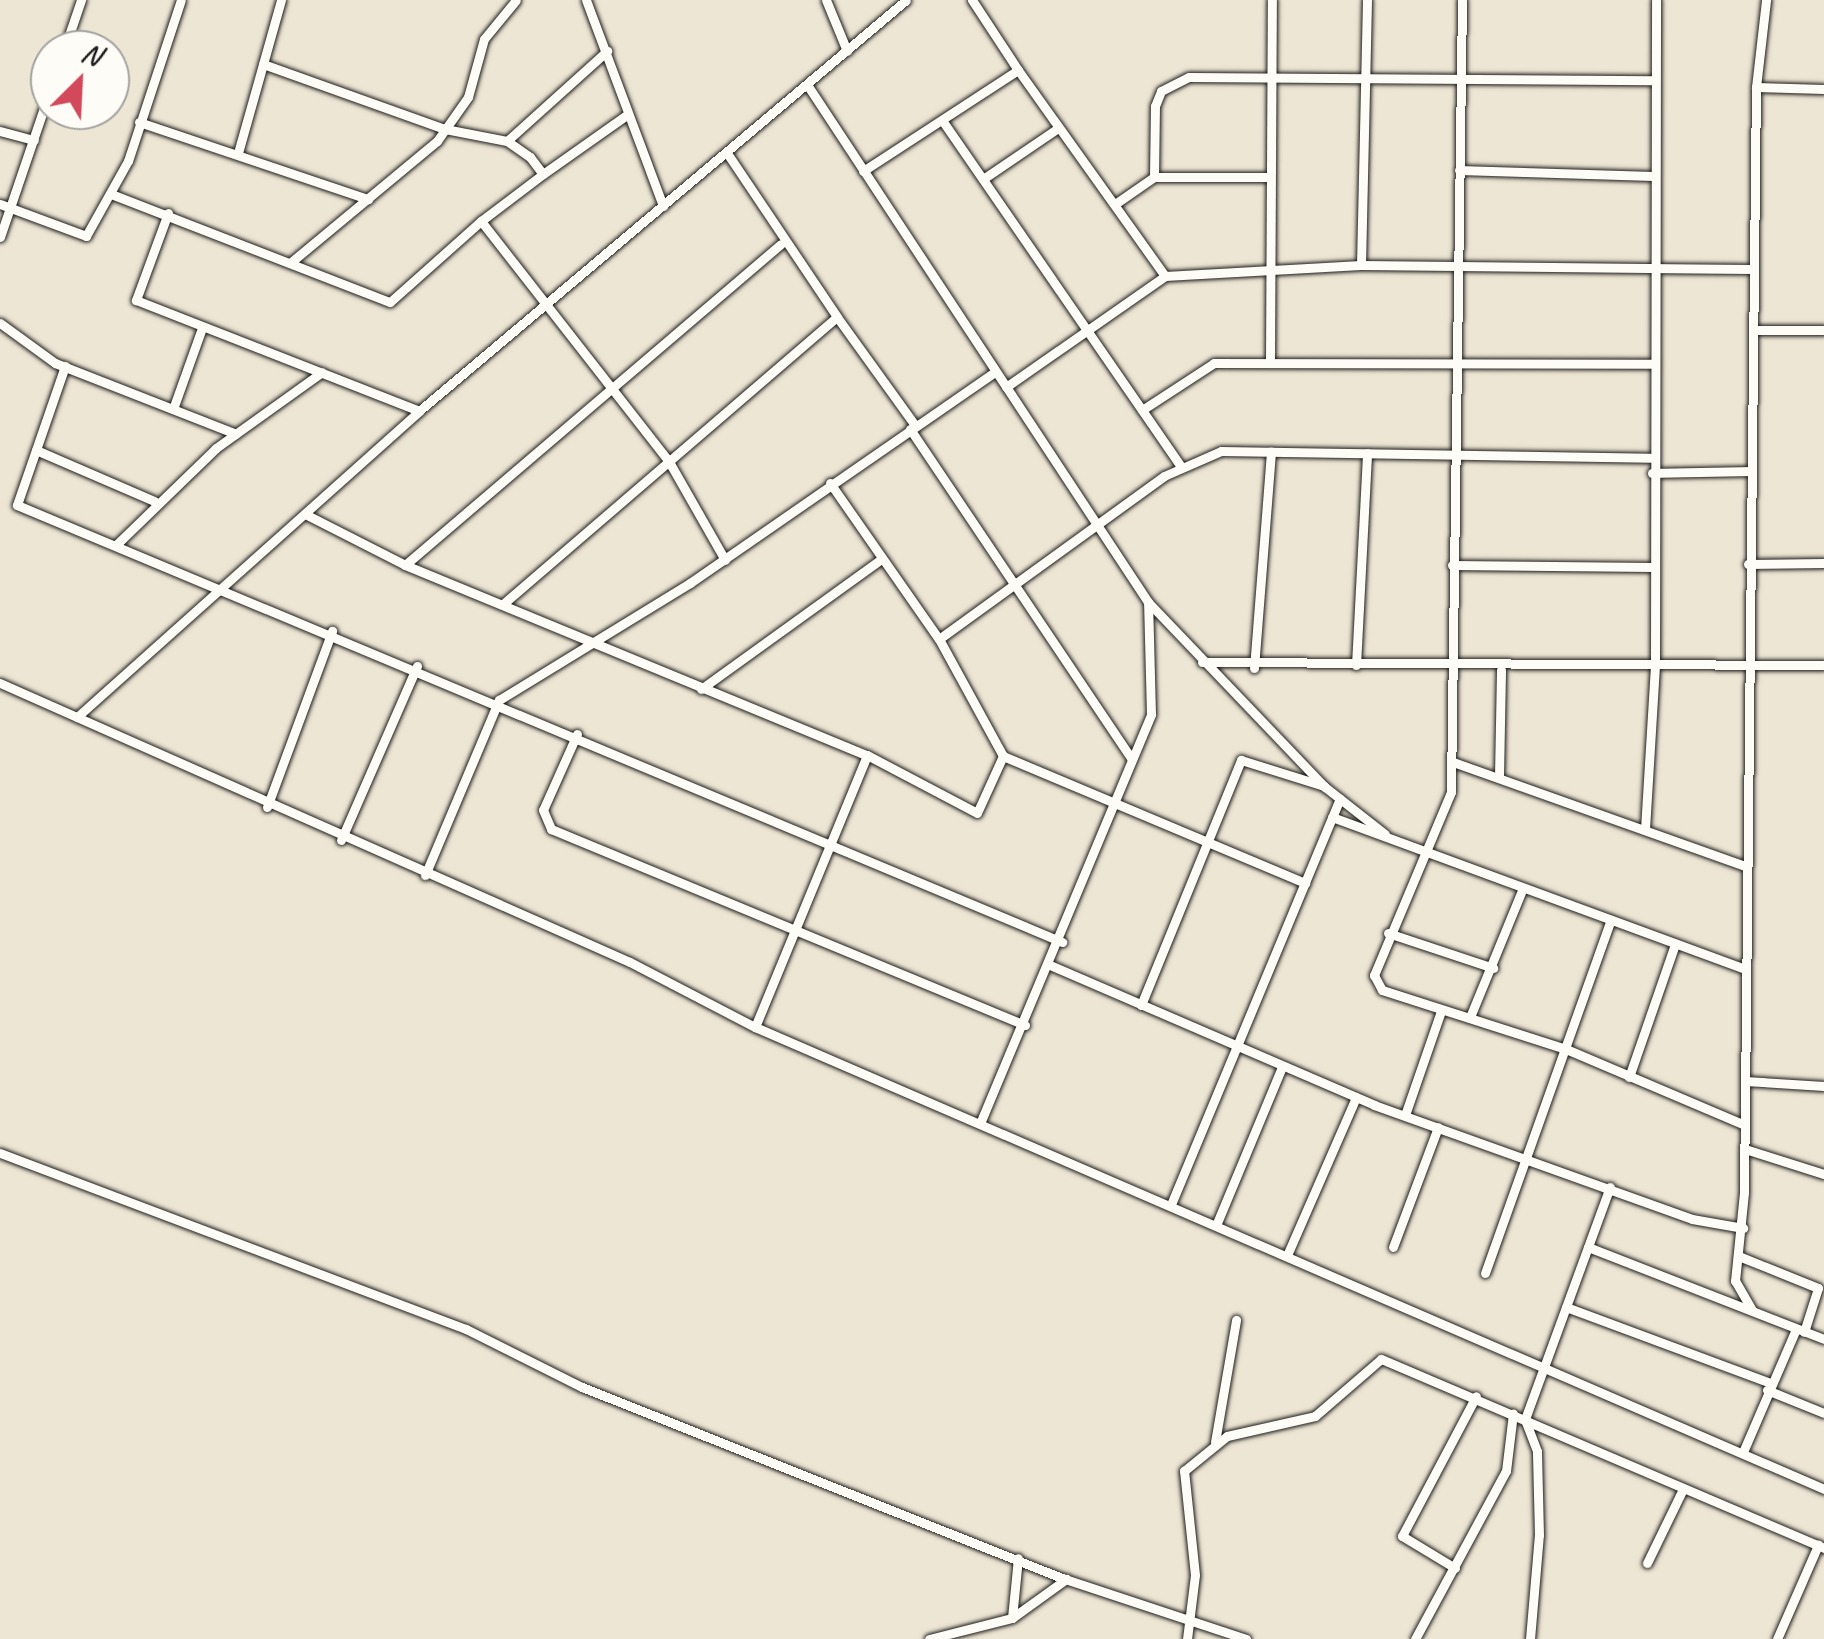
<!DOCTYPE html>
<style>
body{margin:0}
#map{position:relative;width:1824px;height:1639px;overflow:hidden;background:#eee6d4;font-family:Caveat,sans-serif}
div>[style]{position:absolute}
.roads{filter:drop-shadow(0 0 2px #1c1c1c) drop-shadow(0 0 2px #1c1c1c)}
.minor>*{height:9px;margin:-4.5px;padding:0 4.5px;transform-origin:4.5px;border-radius:4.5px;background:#fdfcf7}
span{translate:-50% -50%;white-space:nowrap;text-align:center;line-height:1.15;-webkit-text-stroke:8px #fdfcf7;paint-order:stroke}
.north{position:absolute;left:30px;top:30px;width:100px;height:100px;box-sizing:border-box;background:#fdfcf7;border:2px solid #a3a29f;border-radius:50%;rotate:24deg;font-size:28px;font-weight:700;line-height:40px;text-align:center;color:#1c1c1c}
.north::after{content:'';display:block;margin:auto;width:35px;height:45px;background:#d1495b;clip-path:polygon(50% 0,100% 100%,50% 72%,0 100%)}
</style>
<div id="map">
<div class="roads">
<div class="minor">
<div style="left:586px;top:0;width:220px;rotate:69.5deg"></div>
<div style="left:826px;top:0;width:55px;rotate:67.6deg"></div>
<div style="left:1462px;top:0;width:792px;rotate:90.8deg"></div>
<div style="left:1451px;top:792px;width:199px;rotate:112.8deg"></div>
<div style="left:1374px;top:975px;width:17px;rotate:62deg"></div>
<div style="left:1382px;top:990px;width:193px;rotate:17.8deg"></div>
<div style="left:1566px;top:1049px;width:192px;rotate:23deg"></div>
<div style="left:64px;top:50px;width:53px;rotate:-71.2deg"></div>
<div style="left:263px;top:64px;width:193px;rotate:19.7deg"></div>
<div style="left:445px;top:129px;width:63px;rotate:11deg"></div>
<div style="left:507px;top:141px;width:28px;rotate:35deg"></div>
<div style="left:530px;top:157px;width:21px;rotate:53deg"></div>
<div style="left:543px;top:174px;width:78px;rotate:142.8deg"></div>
<div style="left:1018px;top:70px;width:253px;rotate:54.5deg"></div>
<div style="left:808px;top:86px;width:618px;rotate:56.62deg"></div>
<div style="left:1148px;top:602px;width:256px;rotate:46.3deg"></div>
<div style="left:1325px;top:787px;width:76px;rotate:38.1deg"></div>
<div style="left:1756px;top:87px;width:68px;rotate:1.7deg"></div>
<div style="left:139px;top:122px;width:242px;rotate:18.6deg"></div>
<div style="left:944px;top:123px;width:418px;rotate:55.4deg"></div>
<div style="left:0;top:131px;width:35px;rotate:15deg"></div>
<div style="left:507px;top:141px;width:135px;rotate:-42deg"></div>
<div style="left:238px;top:153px;width:159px;rotate:-74.3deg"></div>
<div style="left:727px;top:153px;width:197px;rotate:56.1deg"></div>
<div style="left:1459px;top:170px;width:194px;rotate:1.8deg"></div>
<div style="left:863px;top:171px;width:185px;rotate:-33.1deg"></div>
<div style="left:1018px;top:70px;width:84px;rotate:-123.3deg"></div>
<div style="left:543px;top:174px;width:104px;rotate:-35.2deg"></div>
<div style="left:1154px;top:177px;width:71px;rotate:-89.2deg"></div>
<div style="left:1155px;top:106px;width:16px;rotate:-68deg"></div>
<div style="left:1161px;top:91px;width:31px;rotate:-27deg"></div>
<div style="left:1189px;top:77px;width:466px;rotate:0.4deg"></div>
<div style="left:983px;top:179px;width:91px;rotate:-34.2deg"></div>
<div style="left:111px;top:194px;width:299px;rotate:21.2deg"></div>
<div style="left:390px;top:302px;width:122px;rotate:-41.7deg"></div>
<div style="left:481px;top:221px;width:303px;rotate:52deg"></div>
<div style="left:668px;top:460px;width:115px;rotate:60.3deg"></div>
<div style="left:0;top:204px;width:92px;rotate:20.4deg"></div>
<div style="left:86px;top:236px;width:86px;rotate:-60.8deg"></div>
<div style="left:128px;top:161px;width:169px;rotate:-71.8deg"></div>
<div style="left:1115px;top:204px;width:47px;rotate:-34.7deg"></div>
<div style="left:1154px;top:177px;width:115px"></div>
<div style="left:168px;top:213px;width:93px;rotate:110.2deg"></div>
<div style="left:136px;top:300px;width:304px;rotate:21.4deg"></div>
<div style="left:0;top:237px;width:155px;rotate:-71.2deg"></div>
<div style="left:290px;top:263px;width:191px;rotate:-39.7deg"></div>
<div style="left:437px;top:141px;width:54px;rotate:-54.8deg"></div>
<div style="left:468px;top:97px;width:60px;rotate:-74.6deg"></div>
<div style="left:484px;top:39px;width:50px;rotate:-50.6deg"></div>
<div style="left:1361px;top:265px;width:265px;rotate:-88.7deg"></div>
<div style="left:0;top:323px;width:68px;rotate:36deg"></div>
<div style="left:55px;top:363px;width:194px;rotate:21.4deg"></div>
<div style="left:1753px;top:330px;width:71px"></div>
<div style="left:1270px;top:360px;width:360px;rotate:-89.7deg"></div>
<div style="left:65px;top:366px;width:147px;rotate:109.1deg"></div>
<div style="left:17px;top:505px;width:1133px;rotate:22.69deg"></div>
<div style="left:1006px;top:387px;width:194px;rotate:-34.9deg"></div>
<div style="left:1165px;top:276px;width:196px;rotate:-3.2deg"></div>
<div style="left:1361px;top:265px;width:391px;rotate:0.6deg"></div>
<div style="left:173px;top:409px;width:83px;rotate:-70.3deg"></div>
<div style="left:1142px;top:410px;width:86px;rotate:-33.1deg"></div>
<div style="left:1214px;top:363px;width:438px;rotate:0.1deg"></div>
<div style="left:910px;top:429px;width:396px;rotate:56.1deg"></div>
<div style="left:36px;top:450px;width:129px;rotate:23.4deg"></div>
<div style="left:1652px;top:473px;width:96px;rotate:-1.2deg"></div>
<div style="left:830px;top:483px;width:190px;rotate:55.1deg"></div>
<div style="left:939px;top:639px;width:133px;rotate:61.3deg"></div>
<div style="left:305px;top:514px;width:112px;rotate:27deg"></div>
<div style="left:405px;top:565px;width:500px;rotate:22.4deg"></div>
<div style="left:867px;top:755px;width:124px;rotate:27.8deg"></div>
<div style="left:977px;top:813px;width:63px;rotate:-65.5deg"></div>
<div style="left:1003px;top:756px;width:328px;rotate:22.8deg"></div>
<div style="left:116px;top:545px;width:139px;rotate:-44.1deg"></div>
<div style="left:216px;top:448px;width:130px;rotate:-35.6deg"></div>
<div style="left:1748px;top:564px;width:76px;rotate:-0.8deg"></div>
<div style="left:405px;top:565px;width:494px;rotate:-40.5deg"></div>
<div style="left:1452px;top:565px;width:201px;rotate:0.6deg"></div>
<div style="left:503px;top:604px;width:440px;rotate:-40.7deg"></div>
<div style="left:837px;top:317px;width:133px;rotate:54.2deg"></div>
<div style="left:939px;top:639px;width:278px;rotate:-35.9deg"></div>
<div style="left:1164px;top:476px;width:62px;rotate:-23.7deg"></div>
<div style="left:1221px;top:451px;width:429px;rotate:0.9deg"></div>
<div style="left:1202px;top:662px;width:622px;rotate:0.28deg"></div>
<div style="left:1356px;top:665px;width:212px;rotate:-87deg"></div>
<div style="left:1254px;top:668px;width:217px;rotate:-85.5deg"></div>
<div style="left:0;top:683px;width:689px;rotate:23.89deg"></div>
<div style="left:630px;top:962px;width:141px;rotate:27.5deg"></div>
<div style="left:755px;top:1027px;width:1165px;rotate:23.37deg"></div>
<div style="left:701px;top:689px;width:221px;rotate:-35.8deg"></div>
<div style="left:77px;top:717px;width:459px;rotate:-41.8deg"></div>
<div style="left:419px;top:411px;width:637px;rotate:-40.16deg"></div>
<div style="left:577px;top:734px;width:83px;rotate:114.1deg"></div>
<div style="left:543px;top:810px;width:21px;rotate:67deg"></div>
<div style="left:551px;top:829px;width:513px;rotate:22.47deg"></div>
<div style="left:1453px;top:762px;width:310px;rotate:19.6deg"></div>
<div style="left:1499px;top:776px;width:106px;rotate:-88.9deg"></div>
<div style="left:267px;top:807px;width:188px;rotate:-69.7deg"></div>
<div style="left:1332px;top:817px;width:441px;rotate:20.2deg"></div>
<div style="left:1645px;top:829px;width:163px;rotate:-86.5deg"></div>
<div style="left:1655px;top:666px;width:666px;rotate:-89.91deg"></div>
<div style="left:341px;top:840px;width:190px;rotate:-66.4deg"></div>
<div style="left:425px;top:875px;width:190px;rotate:-67.1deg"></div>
<div style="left:499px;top:700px;width:224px;rotate:-31.5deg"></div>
<div style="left:690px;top:583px;width:371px;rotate:-34.7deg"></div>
<div style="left:1388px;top:933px;width:111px;rotate:18.4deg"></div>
<div style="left:1052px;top:966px;width:351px;rotate:23.3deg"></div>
<div style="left:1374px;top:1105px;width:338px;rotate:19.7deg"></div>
<div style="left:1692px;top:1219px;width:52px;rotate:10deg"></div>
<div style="left:1141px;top:1005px;width:265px;rotate:-67.8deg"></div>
<div style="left:1241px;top:760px;width:87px;rotate:17.4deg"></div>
<div style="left:1470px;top:1017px;width:139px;rotate:-67.7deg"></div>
<div style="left:755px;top:1027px;width:294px;rotate:-67.6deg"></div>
<div style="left:1629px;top:1077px;width:141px;rotate:-70.9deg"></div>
<div style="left:1745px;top:1081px;width:79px;rotate:3.6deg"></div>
<div style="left:1405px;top:1115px;width:110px;rotate:-70.9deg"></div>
<div style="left:981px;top:1121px;width:441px;rotate:-67.3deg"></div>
<div style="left:1151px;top:714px;width:112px;rotate:-91.5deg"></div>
<div style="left:1745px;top:1149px;width:83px;rotate:17.6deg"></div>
<div style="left:0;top:1153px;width:498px;rotate:20.7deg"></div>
<div style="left:466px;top:1329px;width:130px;rotate:26.6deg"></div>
<div style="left:582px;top:1387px;width:517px;rotate:21.7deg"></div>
<div style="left:1062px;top:1578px;width:194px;rotate:18.3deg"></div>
<div style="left:1172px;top:1202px;width:437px;rotate:-67.4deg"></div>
<div style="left:1217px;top:1223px;width:169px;rotate:-67.4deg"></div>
<div style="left:1393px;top:1247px;width:128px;rotate:-69.4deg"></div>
<div style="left:1588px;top:1247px;width:253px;rotate:21.3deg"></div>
<div style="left:1288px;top:1253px;width:170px;rotate:-66.4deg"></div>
<div style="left:1741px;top:1257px;width:83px;rotate:21.9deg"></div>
<div style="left:1818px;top:1288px;width:46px;rotate:107.7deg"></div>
<div style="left:1485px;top:1273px;width:375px;rotate:-70.4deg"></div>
<div style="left:1566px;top:1307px;width:218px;rotate:20.4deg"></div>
<div style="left:1752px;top:1310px;width:34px;rotate:-120deg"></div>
<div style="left:1735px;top:1281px;width:89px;rotate:-84.2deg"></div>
<div style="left:1744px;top:1192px;width:1105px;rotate:-89.38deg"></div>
<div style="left:1756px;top:87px;width:88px;rotate:-83.4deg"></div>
<div style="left:1767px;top:1390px;width:61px;rotate:22deg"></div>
<div style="left:1215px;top:1442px;width:124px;rotate:-80.2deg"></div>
<div style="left:1743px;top:1452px;width:134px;rotate:-66.7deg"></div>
<div style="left:1647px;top:1563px;width:82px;rotate:-64.1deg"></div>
<div style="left:1455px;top:1568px;width:62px;rotate:-148.9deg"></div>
<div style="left:1402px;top:1536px;width:158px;rotate:-62.1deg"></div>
<div style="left:1012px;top:1618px;width:60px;rotate:-84.3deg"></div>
<div style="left:929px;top:1639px;width:86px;rotate:-14.2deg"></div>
<div style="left:1012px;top:1618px;width:67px;rotate:-35.8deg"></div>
<div style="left:1187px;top:1639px;width:64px;rotate:-82.9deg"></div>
<div style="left:1195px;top:1575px;width:105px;rotate:-96deg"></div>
<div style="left:1184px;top:1471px;width:55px;rotate:-39.1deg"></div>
<div style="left:1227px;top:1436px;width:90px;rotate:-12.8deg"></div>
<div style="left:1315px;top:1416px;width:87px;rotate:-40.8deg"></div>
<div style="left:1381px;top:1359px;width:482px;rotate:23.1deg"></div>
<div style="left:1415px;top:1639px;width:191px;rotate:-61.6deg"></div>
<div style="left:1506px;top:1471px;width:58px;rotate:-83.1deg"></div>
<div style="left:1530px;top:1639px;width:104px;rotate:-85.1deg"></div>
<div style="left:1539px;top:1535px;width:84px;rotate:-91.4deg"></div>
<div style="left:1537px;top:1451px;width:34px;rotate:-111deg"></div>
<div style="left:1525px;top:1419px;width:247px;rotate:-69.9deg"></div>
<div style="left:1777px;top:1639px;width:103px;rotate:-66.4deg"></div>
</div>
</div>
<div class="north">N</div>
</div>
